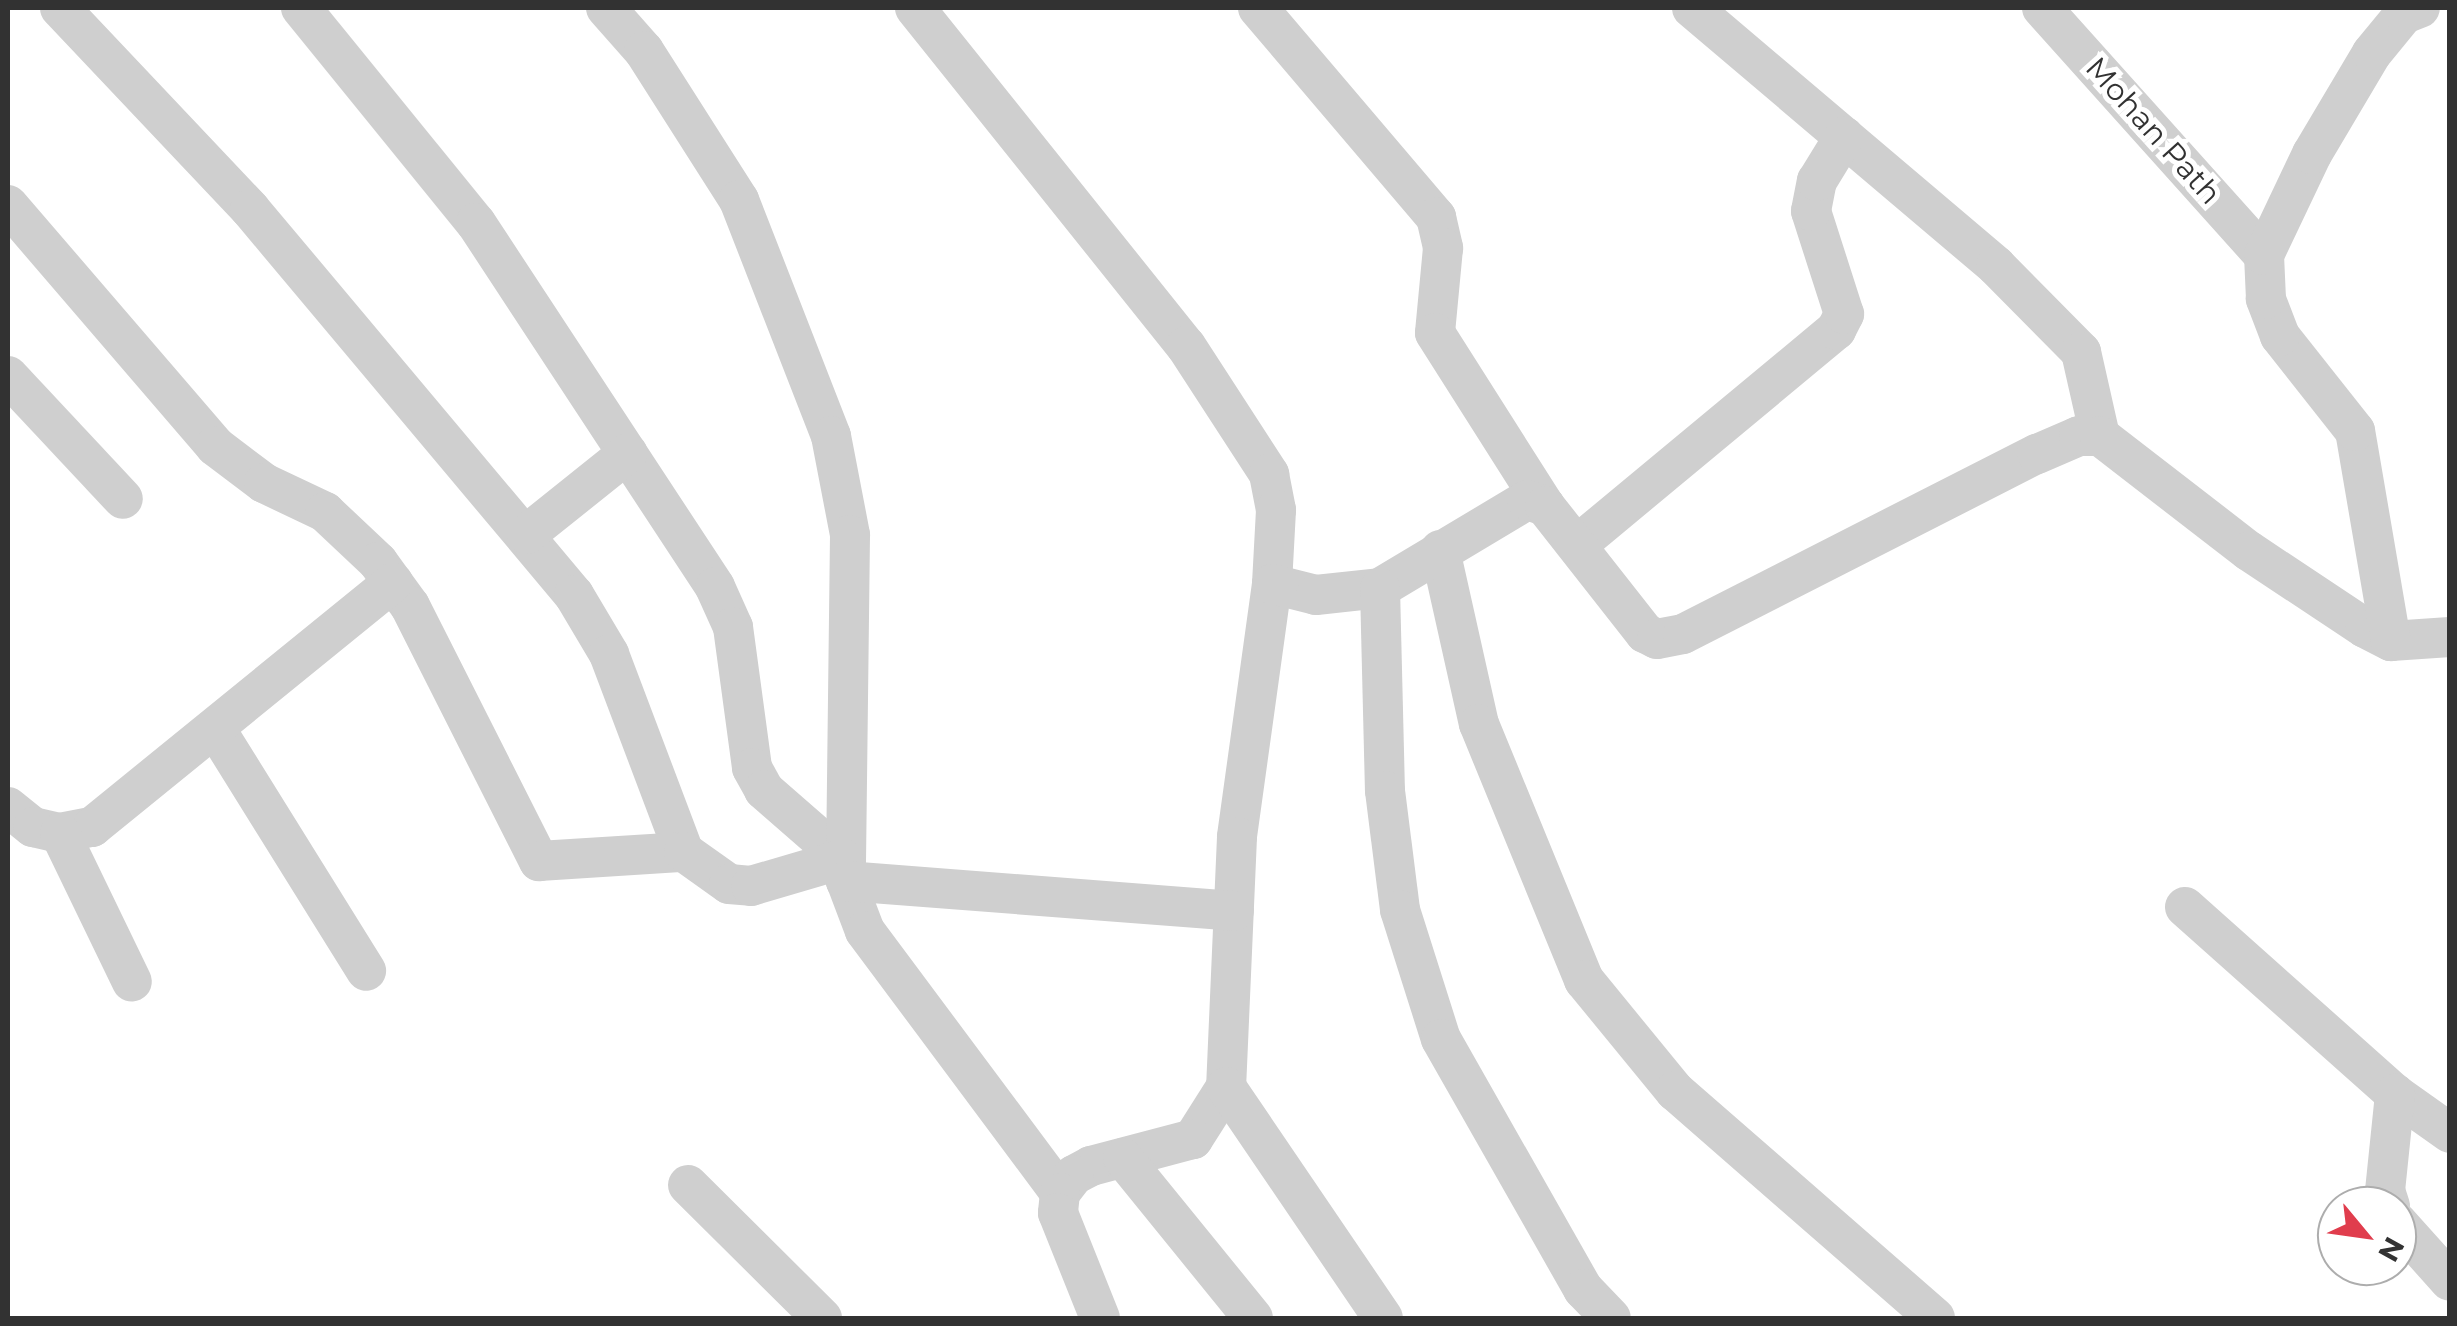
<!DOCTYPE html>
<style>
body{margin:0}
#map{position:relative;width:2457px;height:1326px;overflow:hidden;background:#fff;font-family:Montserrat,sans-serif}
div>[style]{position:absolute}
.minor>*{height:40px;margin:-20px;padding:0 20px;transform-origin:20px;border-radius:20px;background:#cfcfcf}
span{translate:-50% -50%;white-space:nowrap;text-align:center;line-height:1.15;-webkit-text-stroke:10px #fff;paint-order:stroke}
.street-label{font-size:30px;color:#323232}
.frame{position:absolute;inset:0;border:10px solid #323232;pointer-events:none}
.north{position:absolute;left:2317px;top:1186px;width:100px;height:100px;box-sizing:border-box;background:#fff;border:2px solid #adadad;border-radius:50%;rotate:119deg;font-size:28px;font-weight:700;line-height:40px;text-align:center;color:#323232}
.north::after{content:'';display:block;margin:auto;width:35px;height:45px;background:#e03d4d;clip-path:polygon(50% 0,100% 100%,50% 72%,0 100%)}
</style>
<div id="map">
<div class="minor">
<div style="left:60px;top:8px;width:277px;rotate:46.6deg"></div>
<div style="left:250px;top:209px;width:504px;rotate:49.99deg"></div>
<div style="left:574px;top:595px;width:69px;rotate:59.3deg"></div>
<div style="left:609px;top:654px;width:212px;rotate:69.3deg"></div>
<div style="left:301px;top:8px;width:277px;rotate:50.9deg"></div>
<div style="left:476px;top:223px;width:435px;rotate:56.7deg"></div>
<div style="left:715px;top:587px;width:44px;rotate:65.8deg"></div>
<div style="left:733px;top:627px;width:142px;rotate:82.3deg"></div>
<div style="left:752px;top:768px;width:25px;rotate:61deg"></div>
<div style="left:764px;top:790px;width:105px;rotate:41.1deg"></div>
<div style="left:606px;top:8px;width:57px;rotate:48.5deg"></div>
<div style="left:644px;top:51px;width:177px;rotate:57.5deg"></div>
<div style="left:739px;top:200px;width:253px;rotate:68.7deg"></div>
<div style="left:831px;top:436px;width:101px;rotate:79.1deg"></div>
<div style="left:850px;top:535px;width:346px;rotate:90.7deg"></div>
<div style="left:846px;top:881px;width:53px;rotate:69.2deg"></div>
<div style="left:865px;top:931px;width:327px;rotate:53.3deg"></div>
<div style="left:915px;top:8px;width:433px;rotate:51.3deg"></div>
<div style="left:1186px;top:346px;width:153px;rotate:57deg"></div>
<div style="left:1269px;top:474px;width:37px;rotate:79deg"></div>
<div style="left:1276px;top:510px;width:74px;rotate:93.1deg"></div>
<div style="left:1272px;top:584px;width:255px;rotate:97.9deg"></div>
<div style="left:1237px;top:837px;width:250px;rotate:92.5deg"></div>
<div style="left:1226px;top:1087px;width:62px;rotate:122.4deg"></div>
<div style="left:1193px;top:1139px;width:106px;rotate:165.2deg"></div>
<div style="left:1091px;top:1166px;width:19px;rotate:152deg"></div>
<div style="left:1074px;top:1175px;width:23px;rotate:128deg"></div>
<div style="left:1060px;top:1193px;width:20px;rotate:96deg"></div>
<div style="left:1058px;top:1213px;width:113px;rotate:68.2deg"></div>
<div style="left:1258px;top:8px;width:275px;rotate:49.6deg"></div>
<div style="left:1436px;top:217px;width:32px;rotate:77deg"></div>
<div style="left:1443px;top:248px;width:85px;rotate:95.4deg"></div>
<div style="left:1435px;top:333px;width:205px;rotate:57.6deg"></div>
<div style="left:1692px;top:8px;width:399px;rotate:40.3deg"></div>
<div style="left:1996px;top:266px;width:121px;rotate:45.3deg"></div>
<div style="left:2081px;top:352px;width:86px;rotate:77.3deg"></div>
<div style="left:2042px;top:8px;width:332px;rotate:48.1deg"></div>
<div style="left:8px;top:205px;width:318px;rotate:49.3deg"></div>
<div style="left:215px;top:446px;width:61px;rotate:37.1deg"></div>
<div style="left:264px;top:483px;width:68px;rotate:25.4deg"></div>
<div style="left:325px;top:512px;width:73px;rotate:43.3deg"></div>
<div style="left:378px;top:562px;width:54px;rotate:54deg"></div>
<div style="left:410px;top:606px;width:286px;rotate:63.2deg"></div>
<div style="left:539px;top:861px;width:145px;rotate:-3.6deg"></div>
<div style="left:684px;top:852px;width:55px;rotate:35.4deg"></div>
<div style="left:729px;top:884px;width:22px;rotate:5deg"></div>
<div style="left:751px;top:886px;width:96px;rotate:-16.4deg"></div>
<div style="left:8px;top:376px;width:168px;rotate:46.9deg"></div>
<div style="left:527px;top:534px;width:129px;rotate:-38.7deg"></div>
<div style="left:1577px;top:545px;width:337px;rotate:-39.7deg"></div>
<div style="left:1836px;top:330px;width:18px;rotate:-63deg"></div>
<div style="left:1844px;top:314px;width:108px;rotate:-107.8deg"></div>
<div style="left:1811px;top:211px;width:31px;rotate:-79deg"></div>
<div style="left:1817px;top:181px;width:52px;rotate:-58.5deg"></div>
<div style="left:1440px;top:550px;width:178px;rotate:77.4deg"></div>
<div style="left:1479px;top:724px;width:277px;rotate:67.7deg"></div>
<div style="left:1584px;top:980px;width:144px;rotate:50.7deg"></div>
<div style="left:1675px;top:1091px;width:345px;rotate:41.1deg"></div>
<div style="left:1272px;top:584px;width:45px;rotate:14deg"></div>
<div style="left:1316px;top:595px;width:64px;rotate:-6.2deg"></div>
<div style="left:1380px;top:588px;width:171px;rotate:-30.9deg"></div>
<div style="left:1527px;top:500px;width:19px;rotate:18deg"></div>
<div style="left:1545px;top:506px;width:162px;rotate:51.8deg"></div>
<div style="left:1645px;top:633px;width:13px;rotate:27deg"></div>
<div style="left:1657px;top:639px;width:26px;rotate:-11deg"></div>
<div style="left:1683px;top:634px;width:397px;rotate:-27deg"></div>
<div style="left:2037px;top:454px;width:46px;rotate:-23.2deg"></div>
<div style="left:2079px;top:436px;width:21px"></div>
<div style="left:2100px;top:436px;width:188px;rotate:37.7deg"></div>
<div style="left:2249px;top:551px;width:139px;rotate:33.6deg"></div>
<div style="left:2365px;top:628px;width:29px;rotate:27deg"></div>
<div style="left:2391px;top:641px;width:59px;rotate:-3.9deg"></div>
<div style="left:1380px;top:588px;width:203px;rotate:88.6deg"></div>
<div style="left:1385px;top:791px;width:120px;rotate:82.8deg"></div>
<div style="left:1400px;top:910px;width:135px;rotate:72.4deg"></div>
<div style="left:1441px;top:1039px;width:288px;rotate:60.4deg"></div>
<div style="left:1583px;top:1289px;width:40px;rotate:46deg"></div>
<div style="left:2391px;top:641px;width:213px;rotate:-99.7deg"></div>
<div style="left:2355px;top:431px;width:121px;rotate:-128.3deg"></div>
<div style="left:2280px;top:336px;width:40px;rotate:-111deg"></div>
<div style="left:2266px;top:299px;width:44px;rotate:-92.6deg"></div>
<div style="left:2264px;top:255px;width:112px;rotate:-64.6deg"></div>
<div style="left:2312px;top:154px;width:117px;rotate:-59.3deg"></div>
<div style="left:2372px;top:53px;width:50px;rotate:-50.6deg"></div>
<div style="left:2404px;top:14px;width:17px;rotate:-21deg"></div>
<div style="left:215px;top:728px;width:286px;rotate:58.1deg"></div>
<div style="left:8px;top:807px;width:32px;rotate:39deg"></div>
<div style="left:33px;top:827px;width:28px;rotate:13deg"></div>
<div style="left:60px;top:833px;width:33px;rotate:-11deg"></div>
<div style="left:92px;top:827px;width:388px;rotate:-39.1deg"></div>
<div style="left:60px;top:833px;width:165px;rotate:64.2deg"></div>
<div style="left:846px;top:881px;width:389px;rotate:4.4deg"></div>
<div style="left:2185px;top:907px;width:281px;rotate:41.7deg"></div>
<div style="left:2395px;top:1094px;width:67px;rotate:35.3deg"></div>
<div style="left:1226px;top:1087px;width:279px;rotate:55.8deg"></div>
<div style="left:1123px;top:1158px;width:206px;rotate:50.9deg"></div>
<div style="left:688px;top:1185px;width:189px;rotate:44.8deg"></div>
<div style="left:2390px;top:1206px;width:16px;rotate:-108deg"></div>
<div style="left:2385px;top:1191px;width:98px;rotate:-84.1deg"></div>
<div style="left:2397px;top:1222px;width:79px;rotate:48.1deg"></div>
</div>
<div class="street-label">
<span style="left:2153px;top:131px;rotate:48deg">Mohan Path</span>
</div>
<div class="frame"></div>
<div class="north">N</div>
</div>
